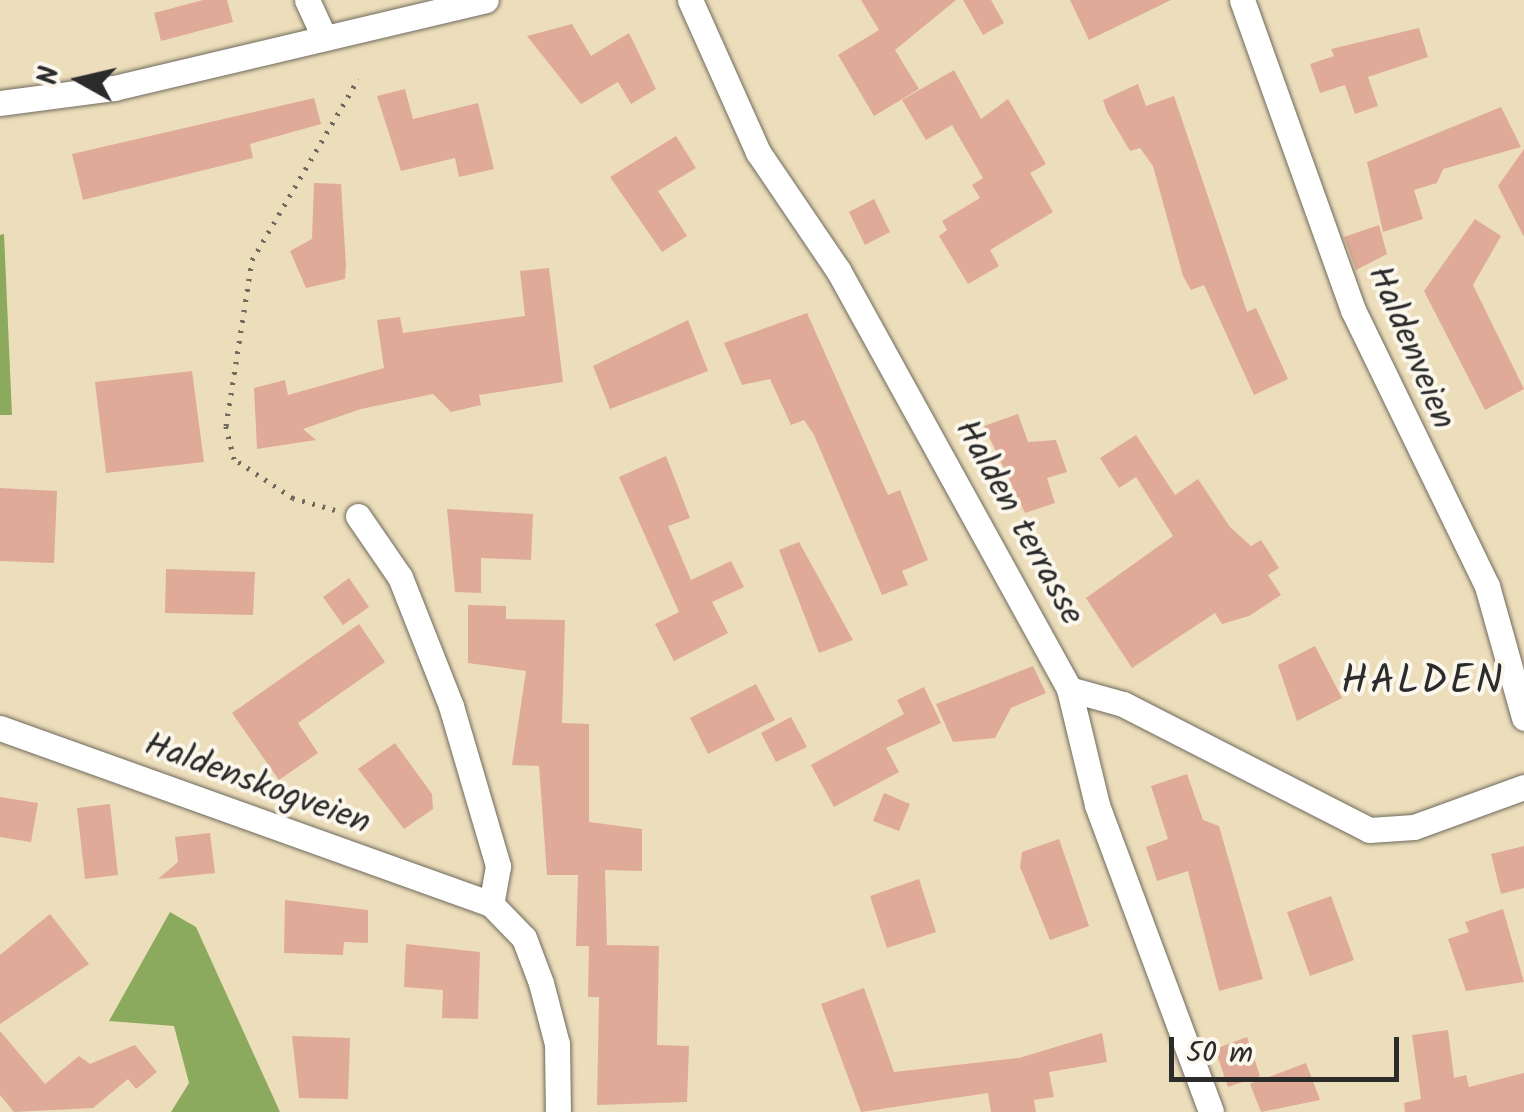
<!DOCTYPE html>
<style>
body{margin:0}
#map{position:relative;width:1524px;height:1112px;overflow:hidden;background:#eddebb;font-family:Kalam,sans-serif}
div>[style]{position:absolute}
.forest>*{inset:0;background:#8baa5d}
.building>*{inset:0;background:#dfaa97}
.path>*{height:5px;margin-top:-2.5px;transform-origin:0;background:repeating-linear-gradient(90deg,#6f6a5d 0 2.5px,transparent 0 10.5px)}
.roads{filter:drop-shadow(0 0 2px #6f6a5d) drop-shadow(0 0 2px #6f6a5d)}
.street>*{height:25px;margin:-12.5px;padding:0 12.5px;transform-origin:12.5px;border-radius:12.5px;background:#fff}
span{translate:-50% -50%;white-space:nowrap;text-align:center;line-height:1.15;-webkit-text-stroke:8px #fbf7ec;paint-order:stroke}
.street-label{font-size:35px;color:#2b2b2b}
.quarter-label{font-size:40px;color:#2b2b2b;letter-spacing:2.5px}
.north{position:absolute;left:30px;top:30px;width:100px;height:100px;-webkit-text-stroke:8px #fbf7ec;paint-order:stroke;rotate:278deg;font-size:28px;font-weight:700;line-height:40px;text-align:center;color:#2b2b2b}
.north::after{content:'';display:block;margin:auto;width:35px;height:45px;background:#2b2b2b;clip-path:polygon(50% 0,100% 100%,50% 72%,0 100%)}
.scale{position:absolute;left:1169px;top:1037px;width:230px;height:45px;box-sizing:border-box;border:5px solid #2b2b2b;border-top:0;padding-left:12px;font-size:30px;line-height:35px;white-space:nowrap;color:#2b2b2b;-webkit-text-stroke:8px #fbf7ec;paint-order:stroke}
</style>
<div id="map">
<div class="forest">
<div style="clip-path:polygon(4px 234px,12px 415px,0 415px,0 235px)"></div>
<div style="clip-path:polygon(170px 912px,196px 927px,280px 1112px,171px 1112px,189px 1083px,174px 1026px,109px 1021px)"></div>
</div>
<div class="building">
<div style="clip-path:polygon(203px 0,227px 0,233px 22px,161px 41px,154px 13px)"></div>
<div style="clip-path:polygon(861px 0,956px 0,895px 50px,919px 89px,874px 116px,838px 55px,879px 30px)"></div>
<div style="clip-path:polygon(963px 0,991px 0,1004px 23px,983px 35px)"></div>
<div style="clip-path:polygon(1070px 0,1171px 0,1089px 40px)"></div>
<div style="clip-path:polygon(572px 24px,591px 56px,629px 33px,656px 89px,631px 104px,618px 82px,581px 104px,527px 36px)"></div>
<div style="clip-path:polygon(1419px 28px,1428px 57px,1368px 77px,1378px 106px,1355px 114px,1345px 85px,1320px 93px,1310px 64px,1334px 56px,1331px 49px)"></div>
<div style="clip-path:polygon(954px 70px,981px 119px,1008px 99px,1046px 164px,1030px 173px,1053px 212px,990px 250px,999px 266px,968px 284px,939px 236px,947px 230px,942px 221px,980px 198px,972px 185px,983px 178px,952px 125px,926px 140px,902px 100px)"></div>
<div style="clip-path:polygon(1138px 84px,1146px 106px,1174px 96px,1247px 312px,1256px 308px,1288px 379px,1254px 395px,1204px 285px,1191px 290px,1183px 276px,1153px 166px,1140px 148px,1130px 151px,1107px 112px,1103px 100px)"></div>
<div style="clip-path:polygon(405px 89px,413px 119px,478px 103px,494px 169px,459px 177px,455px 158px,401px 171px,377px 96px)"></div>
<div style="clip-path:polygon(314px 98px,321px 124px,250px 144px,253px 158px,83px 200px,72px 154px)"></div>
<div style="clip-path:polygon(1501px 107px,1521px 147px,1443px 169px,1437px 183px,1414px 190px,1423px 219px,1383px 232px,1367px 162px)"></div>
<div style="clip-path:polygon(676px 136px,696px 168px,658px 191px,687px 236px,662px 252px,610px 177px)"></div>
<div style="clip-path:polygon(1524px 149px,1524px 237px,1498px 186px)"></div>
<div style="clip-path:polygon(314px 183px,341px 184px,346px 265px,345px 279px,306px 288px,290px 251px,312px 239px)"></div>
<div style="clip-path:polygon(874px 199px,890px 232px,865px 245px,849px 212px)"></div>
<div style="clip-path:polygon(1475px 219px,1501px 236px,1473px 285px,1524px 389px,1485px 410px,1424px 291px)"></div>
<div style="clip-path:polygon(1379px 225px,1387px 254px,1356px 270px,1344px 237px)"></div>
<div style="clip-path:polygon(549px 268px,563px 382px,479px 395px,481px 405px,451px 412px,433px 394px,361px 409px,303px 429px,316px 440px,257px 449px,254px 388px,285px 380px,288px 395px,384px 368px,377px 320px,400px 317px,403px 333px,525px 316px,520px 271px)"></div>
<div style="clip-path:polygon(807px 313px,888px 495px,900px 490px,928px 560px,902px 571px,908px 585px,882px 595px,814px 435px,804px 420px,791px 425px,770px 379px,742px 385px,724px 343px)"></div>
<div style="clip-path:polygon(688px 320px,708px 371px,610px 409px,593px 366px)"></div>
<div style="clip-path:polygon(192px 371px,204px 462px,106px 473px,95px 382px)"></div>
<div style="clip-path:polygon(1018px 414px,1028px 442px,1056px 440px,1067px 472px,1047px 478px,1055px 503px,1025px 513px,984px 426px)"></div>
<div style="clip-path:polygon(1136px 435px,1175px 495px,1198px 479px,1230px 527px,1251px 546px,1261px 540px,1279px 568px,1268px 575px,1281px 595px,1249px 616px,1222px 624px,1215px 613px,1132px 668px,1086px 598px,1173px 536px,1136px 477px,1119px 488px,1100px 458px)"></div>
<div style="clip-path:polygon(666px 456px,690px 518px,668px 526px,691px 580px,731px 561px,744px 587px,712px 602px,728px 633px,674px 661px,655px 624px,679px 612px,619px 477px)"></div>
<div style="clip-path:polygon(0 488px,57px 491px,54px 563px,0 561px)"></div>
<div style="clip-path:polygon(447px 509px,533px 514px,531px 560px,481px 558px,481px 593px,455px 592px)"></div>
<div style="clip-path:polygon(799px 542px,853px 640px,819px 653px,779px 550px)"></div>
<div style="clip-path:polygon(166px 569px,255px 572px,253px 615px,165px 613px)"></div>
<div style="clip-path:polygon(349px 578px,369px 607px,343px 625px,323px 597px)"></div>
<div style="clip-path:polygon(468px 605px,506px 606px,506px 619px,565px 620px,562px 723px,589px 724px,589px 822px,642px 829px,642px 871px,605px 870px,607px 945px,659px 946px,657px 1045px,689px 1046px,687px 1102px,597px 1105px,599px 997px,588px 997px,589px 946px,576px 946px,578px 875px,547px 875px,539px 766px,512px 765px,526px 671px,468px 663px)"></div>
<div style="clip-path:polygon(359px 624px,385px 662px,298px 723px,318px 753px,279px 780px,232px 713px)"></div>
<div style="clip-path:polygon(1315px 646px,1342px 698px,1297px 721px,1278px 665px)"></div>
<div style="clip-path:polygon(1033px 666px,1046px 693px,1011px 708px,995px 738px,953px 742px,936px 704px)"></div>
<div style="clip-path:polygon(756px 684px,775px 720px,708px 754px,690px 718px)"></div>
<div style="clip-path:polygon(924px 687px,941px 723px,886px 748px,899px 772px,834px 807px,811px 765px,904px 714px,897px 700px)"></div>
<div style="clip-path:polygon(791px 717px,807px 747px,776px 762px,761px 733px)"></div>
<div style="clip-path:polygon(395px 743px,432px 794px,433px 809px,404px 829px,358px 769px)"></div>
<div style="clip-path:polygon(1187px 774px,1203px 820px,1219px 826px,1263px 979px,1219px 991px,1188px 871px,1157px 881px,1146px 847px,1168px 839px,1151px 786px)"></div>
<div style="clip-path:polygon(884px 793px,910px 804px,899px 831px,873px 821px)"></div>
<div style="clip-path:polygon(0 797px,38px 803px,31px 842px,0 837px)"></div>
<div style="clip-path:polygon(110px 804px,118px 875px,85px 879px,77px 808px)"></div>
<div style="clip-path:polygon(210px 833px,215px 873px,158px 879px,178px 862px,175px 837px)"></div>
<div style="clip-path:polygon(1059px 839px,1089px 926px,1050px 940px,1020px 867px,1022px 852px)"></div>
<div style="clip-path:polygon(1524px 846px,1524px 888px,1501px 894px,1491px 854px)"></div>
<div style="clip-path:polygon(919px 879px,936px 932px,887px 948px,870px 896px)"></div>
<div style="clip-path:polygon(1331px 896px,1354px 960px,1310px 976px,1287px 912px)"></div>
<div style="clip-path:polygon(285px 900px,368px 910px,368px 943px,344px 942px,343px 955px,284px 953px)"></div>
<div style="clip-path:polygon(1503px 909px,1524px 982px,1466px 991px,1448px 939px,1469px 932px,1465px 922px)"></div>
<div style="clip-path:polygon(50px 914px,89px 964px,0 1024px,0 955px)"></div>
<div style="clip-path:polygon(406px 944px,480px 952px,478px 1019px,442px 1018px,443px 990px,404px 987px)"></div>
<div style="clip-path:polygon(864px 988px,894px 1072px,1019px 1058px,1102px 1033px,1107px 1062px,1049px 1072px,1054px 1097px,1034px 1100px,1036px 1112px,991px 1112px,988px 1093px,861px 1112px,821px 1004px)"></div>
<div style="clip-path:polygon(1448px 1030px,1454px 1078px,1466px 1075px,1469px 1087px,1524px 1073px,1524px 1112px,1405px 1112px,1404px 1103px,1421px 1099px,1412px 1035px)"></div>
<div style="clip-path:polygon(0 1031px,45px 1084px,79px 1056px,90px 1064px,135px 1045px,157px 1072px,136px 1089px,128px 1079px,93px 1108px,14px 1112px,0 1095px)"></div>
<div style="clip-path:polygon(292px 1036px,350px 1038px,348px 1099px,299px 1098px)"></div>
<div style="clip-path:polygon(1247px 1037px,1260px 1076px,1228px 1087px,1215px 1049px)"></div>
<div style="clip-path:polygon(1306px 1063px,1320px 1100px,1261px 1112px,1250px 1084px)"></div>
</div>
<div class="path">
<div style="left:335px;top:510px;width:44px;rotate:-164.1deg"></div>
<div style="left:293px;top:498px;width:71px;rotate:-146.5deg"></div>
<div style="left:234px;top:459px;width:34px;rotate:-104deg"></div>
<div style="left:226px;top:426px;width:168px;rotate:-81.1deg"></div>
<div style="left:252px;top:260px;width:210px;rotate:-59.6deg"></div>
</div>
<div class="roads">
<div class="street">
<div style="left:307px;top:0;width:41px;rotate:65.3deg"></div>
<div style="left:690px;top:0;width:167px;rotate:65.9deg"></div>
<div style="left:758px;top:152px;width:143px;rotate:55.9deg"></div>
<div style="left:838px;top:270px;width:478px;rotate:61.1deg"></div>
<div style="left:1069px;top:689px;width:119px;rotate:76.4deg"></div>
<div style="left:1097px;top:805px;width:327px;rotate:69.6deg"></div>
<div style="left:1242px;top:0;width:329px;rotate:70.3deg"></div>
<div style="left:1353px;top:310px;width:307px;rotate:64.1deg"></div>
<div style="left:1487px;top:586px;width:137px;rotate:74.3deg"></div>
<div style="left:0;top:103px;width:115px;rotate:-7.5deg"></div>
<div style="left:114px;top:88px;width:382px;rotate:-13.3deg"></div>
<div style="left:358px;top:516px;width:74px;rotate:55.5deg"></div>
<div style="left:400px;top:577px;width:139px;rotate:68.4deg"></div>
<div style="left:451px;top:706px;width:167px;rotate:73.6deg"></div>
<div style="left:498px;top:866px;width:39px;rotate:100deg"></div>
<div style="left:1069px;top:689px;width:56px;rotate:15.5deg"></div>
<div style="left:1123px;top:704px;width:276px;rotate:27.1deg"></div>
<div style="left:1369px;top:830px;width:45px;rotate:-3.8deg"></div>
<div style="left:1414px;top:827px;width:117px;rotate:-20deg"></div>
<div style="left:0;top:728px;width:522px;rotate:19.72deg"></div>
<div style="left:491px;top:904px;width:47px;rotate:45.9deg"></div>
<div style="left:524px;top:938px;width:48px;rotate:69.3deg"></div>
<div style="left:541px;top:983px;width:63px;rotate:75.3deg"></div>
<div style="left:557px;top:1044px;width:68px;rotate:89.2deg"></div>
</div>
</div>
<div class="street-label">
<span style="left:1410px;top:348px;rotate:67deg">Haldenveien</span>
<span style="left:1018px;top:523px;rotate:61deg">Halden terrasse</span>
<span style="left:257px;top:785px;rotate:20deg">Haldenskogveien</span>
</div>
<div class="quarter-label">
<span style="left:1423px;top:682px">HALDEN</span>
</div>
<div class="north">N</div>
<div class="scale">50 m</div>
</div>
